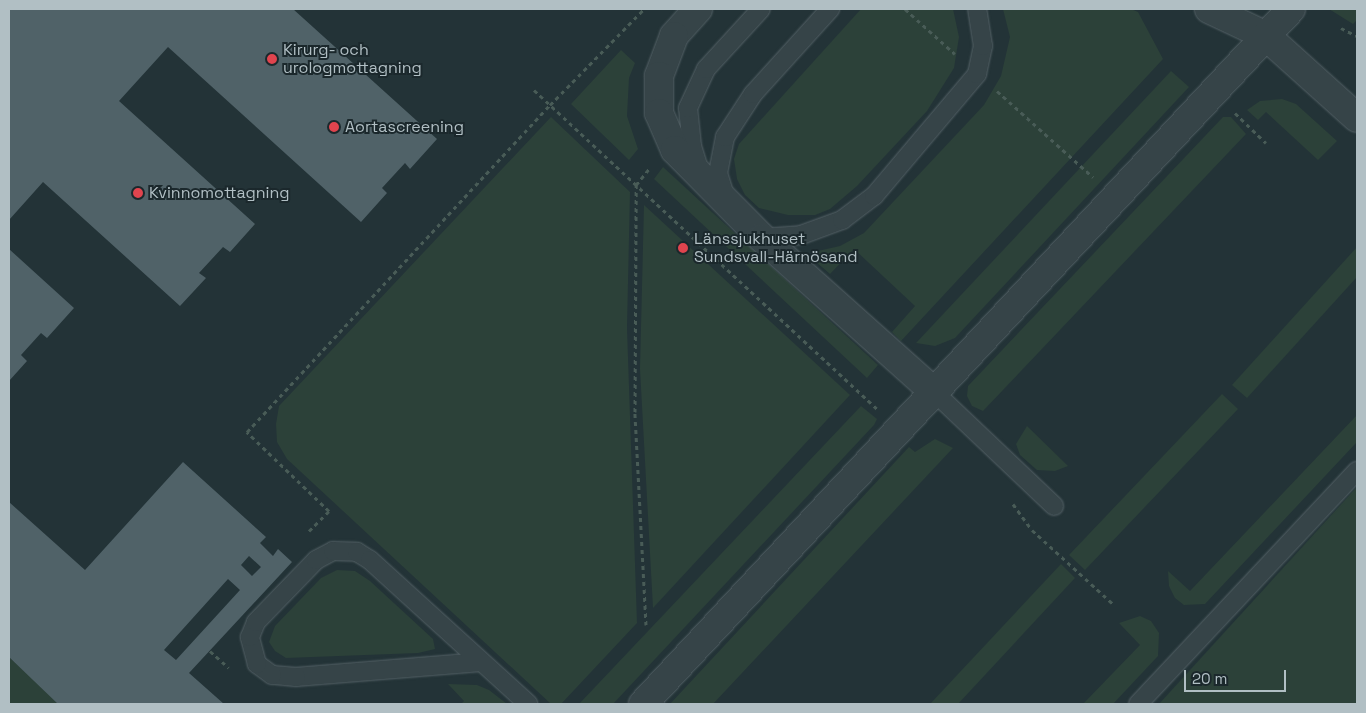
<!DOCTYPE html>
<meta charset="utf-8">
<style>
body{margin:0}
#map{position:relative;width:1366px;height:713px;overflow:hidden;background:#233337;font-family:"Space Grotesk",sans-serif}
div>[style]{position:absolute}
.green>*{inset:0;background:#2c4139}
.building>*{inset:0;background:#506268}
.path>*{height:3px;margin-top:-1.5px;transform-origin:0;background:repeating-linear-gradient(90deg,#495c57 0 4px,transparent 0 8px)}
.roads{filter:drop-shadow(0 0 1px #546166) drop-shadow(0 0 1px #546166)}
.service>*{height:18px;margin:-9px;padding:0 9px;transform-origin:9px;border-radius:9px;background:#364448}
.minor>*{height:28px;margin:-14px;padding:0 14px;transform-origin:14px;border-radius:14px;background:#364448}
.dots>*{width:14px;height:14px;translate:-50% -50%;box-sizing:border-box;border:2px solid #1b282c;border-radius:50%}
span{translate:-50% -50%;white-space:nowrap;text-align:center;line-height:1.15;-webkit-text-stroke:4px #1b282c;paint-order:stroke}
.poi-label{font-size:16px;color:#b1bfc4}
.left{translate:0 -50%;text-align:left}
.frame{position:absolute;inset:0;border:10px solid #b1bfc4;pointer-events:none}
.scale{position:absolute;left:1184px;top:670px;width:102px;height:22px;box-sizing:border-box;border:2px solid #b1bfc4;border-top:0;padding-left:6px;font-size:15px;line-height:18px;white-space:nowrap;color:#b1bfc4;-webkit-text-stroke:4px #1b282c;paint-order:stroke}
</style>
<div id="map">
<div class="green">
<div style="clip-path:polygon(861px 9px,953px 9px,959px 37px,954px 68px,927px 111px,857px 186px,830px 209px,815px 215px,788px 215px,759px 208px,745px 195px,737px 179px,734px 159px,739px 144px)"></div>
<div style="clip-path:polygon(1003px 9px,1131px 9px,1138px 12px,1163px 59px,901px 341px,892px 332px,915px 306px,854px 249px,830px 274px,816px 262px,818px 251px,840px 246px,864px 233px,984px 105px,1001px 76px,1010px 37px)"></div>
<div style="clip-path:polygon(1329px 9px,1357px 9px,1357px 20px,1353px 24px)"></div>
<div style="clip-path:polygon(621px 50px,635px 63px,629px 78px,627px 116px,638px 149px,629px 160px,571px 104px)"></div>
<div style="clip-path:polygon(1171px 71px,1189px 87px,955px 338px,935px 346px,916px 343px)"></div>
<div style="clip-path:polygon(1282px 99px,1296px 104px,1337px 141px,1318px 160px,1266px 112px,1258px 120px,1247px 110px,1260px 101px)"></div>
<div style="clip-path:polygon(551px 117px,630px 192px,627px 328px,637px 623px,561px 704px,551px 704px,287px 459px,277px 442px,276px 424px,279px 406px)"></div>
<div style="clip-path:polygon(1223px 117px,1231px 117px,1246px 134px,983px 411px,972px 406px,967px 396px,968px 386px)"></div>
<div style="clip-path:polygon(663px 167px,878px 365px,867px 378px,654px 179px)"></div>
<div style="clip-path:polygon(644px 205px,850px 395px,653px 608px,640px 369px)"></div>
<div style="clip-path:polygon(1357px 247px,1357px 277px,1247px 398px,1232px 385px)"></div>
<div style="clip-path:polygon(1222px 394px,1238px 409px,1085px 570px,1069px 555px)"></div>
<div style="clip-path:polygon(861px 406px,877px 419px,874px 425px,613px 704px,579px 704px)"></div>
<div style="clip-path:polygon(1357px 415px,1357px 442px,1205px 604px,1184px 605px,1175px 598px,1169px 586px,1168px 571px,1190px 591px)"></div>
<div style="clip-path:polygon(1027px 426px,1068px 466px,1055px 471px,1037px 470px,1020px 455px,1016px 444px)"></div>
<div style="clip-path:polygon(935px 439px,953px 448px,713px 704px,670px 704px,909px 447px,915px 452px)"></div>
<div style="clip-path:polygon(1357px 487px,1357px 704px,1159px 704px)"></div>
<div style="clip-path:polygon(1061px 564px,1075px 578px,958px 704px,930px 704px)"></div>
<div style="clip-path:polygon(337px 570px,355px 571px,370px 581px,433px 639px,435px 649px,418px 653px,286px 658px,275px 651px,269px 642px,275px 626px,321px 578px)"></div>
<div style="clip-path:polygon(1140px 616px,1151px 621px,1159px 633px,1158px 656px,1113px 704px,1083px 704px,1140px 645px,1119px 623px)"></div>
<div style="clip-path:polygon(9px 657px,60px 703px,58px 704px,9px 704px)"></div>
<div style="clip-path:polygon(448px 684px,477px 685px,489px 690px,507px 704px,461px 704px,464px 701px)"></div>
</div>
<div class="building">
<div style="clip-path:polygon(9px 9px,293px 9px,437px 139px,410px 169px,405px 163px,382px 188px,387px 193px,361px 222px,168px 47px,119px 101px,255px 224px,230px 252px,223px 247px,199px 273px,206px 278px,180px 306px,43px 182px,9px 220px)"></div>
<div style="clip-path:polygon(9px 249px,74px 308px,47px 338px,41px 333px,21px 355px,27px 361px,9px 381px)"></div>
<div style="clip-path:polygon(evenodd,183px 462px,266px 537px,260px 543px,273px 556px,278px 549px,292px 562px,189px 673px,224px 704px,58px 704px,9px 657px,9px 502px,85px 570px,183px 462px,249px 556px,261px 567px,252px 576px,241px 565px,249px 556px,183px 462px,228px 579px,240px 590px,176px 660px,164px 650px,228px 579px)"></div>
</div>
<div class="path">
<div style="left:905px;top:9px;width:67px;rotate:42deg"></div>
<div style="left:1341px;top:28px;width:18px;rotate:27deg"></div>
<div style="left:534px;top:90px;width:468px;rotate:42.9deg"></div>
<div style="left:997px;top:91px;width:129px;rotate:41.9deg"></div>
<div style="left:1235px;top:113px;width:43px;rotate:44.1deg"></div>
<div style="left:1013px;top:504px;width:32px;rotate:54deg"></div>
<div style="left:1032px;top:530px;width:110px;rotate:42.4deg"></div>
<div style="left:309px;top:531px;width:28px;rotate:-45deg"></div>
<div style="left:329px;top:511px;width:114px;rotate:-136.1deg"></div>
<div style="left:247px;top:432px;width:446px;rotate:-47.2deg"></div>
<div style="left:550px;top:105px;width:134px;rotate:-45.6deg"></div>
<div style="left:646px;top:625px;width:213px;rotate:-93deg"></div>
<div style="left:635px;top:412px;width:227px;rotate:-89.7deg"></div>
<div style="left:636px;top:185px;width:22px;rotate:-51deg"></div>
<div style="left:210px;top:651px;width:25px;rotate:42deg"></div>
</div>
<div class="roads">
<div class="service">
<div style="left:699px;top:169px;width:24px;rotate:-107deg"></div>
<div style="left:692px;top:146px;width:38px;rotate:-96deg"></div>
<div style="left:688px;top:108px;width:43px;rotate:-65.2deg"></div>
<div style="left:706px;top:69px;width:81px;rotate:-47.5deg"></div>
<div style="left:725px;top:196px;width:24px;rotate:-107deg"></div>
<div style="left:718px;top:173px;width:37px;rotate:-79deg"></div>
<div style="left:725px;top:137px;width:51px;rotate:-56.9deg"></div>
<div style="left:753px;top:94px;width:115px;rotate:-47.8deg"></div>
<div style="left:762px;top:238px;width:39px;rotate:-4deg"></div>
<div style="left:801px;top:235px;width:44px;rotate:-20.1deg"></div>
<div style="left:842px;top:220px;width:40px;rotate:-37deg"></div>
<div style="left:874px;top:196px;width:160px;rotate:-49.8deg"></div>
<div style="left:977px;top:74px;width:29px;rotate:-78deg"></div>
<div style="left:983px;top:46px;width:37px;rotate:-99deg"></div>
<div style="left:933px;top:391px;width:167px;rotate:43.5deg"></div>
<div style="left:481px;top:662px;width:186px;rotate:175.4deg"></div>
<div style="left:296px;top:677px;width:24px;rotate:-175deg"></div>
<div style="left:272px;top:675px;width:19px;rotate:-144deg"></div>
<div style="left:257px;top:664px;width:28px;rotate:-105deg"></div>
<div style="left:250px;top:637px;width:16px;rotate:-68deg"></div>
<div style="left:256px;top:622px;width:86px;rotate:-45.9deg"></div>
<div style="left:316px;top:560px;width:19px;rotate:-28deg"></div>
<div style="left:333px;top:551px;width:24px;rotate:2deg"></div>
<div style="left:357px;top:552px;width:15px;rotate:32deg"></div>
<div style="left:370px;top:560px;width:214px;rotate:42.3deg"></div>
<div style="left:1138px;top:704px;width:320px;rotate:-46.8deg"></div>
</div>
<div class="minor">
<div style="left:698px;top:9px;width:36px;rotate:132deg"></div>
<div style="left:674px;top:36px;width:43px;rotate:110.6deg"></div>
<div style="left:659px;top:76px;width:37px;rotate:90deg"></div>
<div style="left:659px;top:113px;width:40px;rotate:66.6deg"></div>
<div style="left:675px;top:150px;width:124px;rotate:45.3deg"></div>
<div style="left:762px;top:238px;width:229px;rotate:41.8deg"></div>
<div style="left:1209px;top:9px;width:63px;rotate:25.3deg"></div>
<div style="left:1266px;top:36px;width:122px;rotate:42deg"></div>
<div style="left:643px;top:704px;width:950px;rotate:-47deg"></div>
</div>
</div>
<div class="dots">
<div style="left:272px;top:59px;background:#e0444e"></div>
<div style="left:334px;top:127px;background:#e0444e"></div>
<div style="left:138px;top:193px;background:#e0444e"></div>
<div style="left:683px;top:248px;background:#e0444e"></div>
</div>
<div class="poi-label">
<span class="left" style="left:283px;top:59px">Kirurg- och<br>urologmottagning</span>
<span class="left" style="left:345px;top:127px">Aortascreening</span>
<span class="left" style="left:149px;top:193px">Kvinnomottagning</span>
<span class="left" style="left:694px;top:248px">Länssjukhuset<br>Sundsvall-Härnösand</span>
</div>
<div class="frame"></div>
<div class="scale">20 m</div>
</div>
